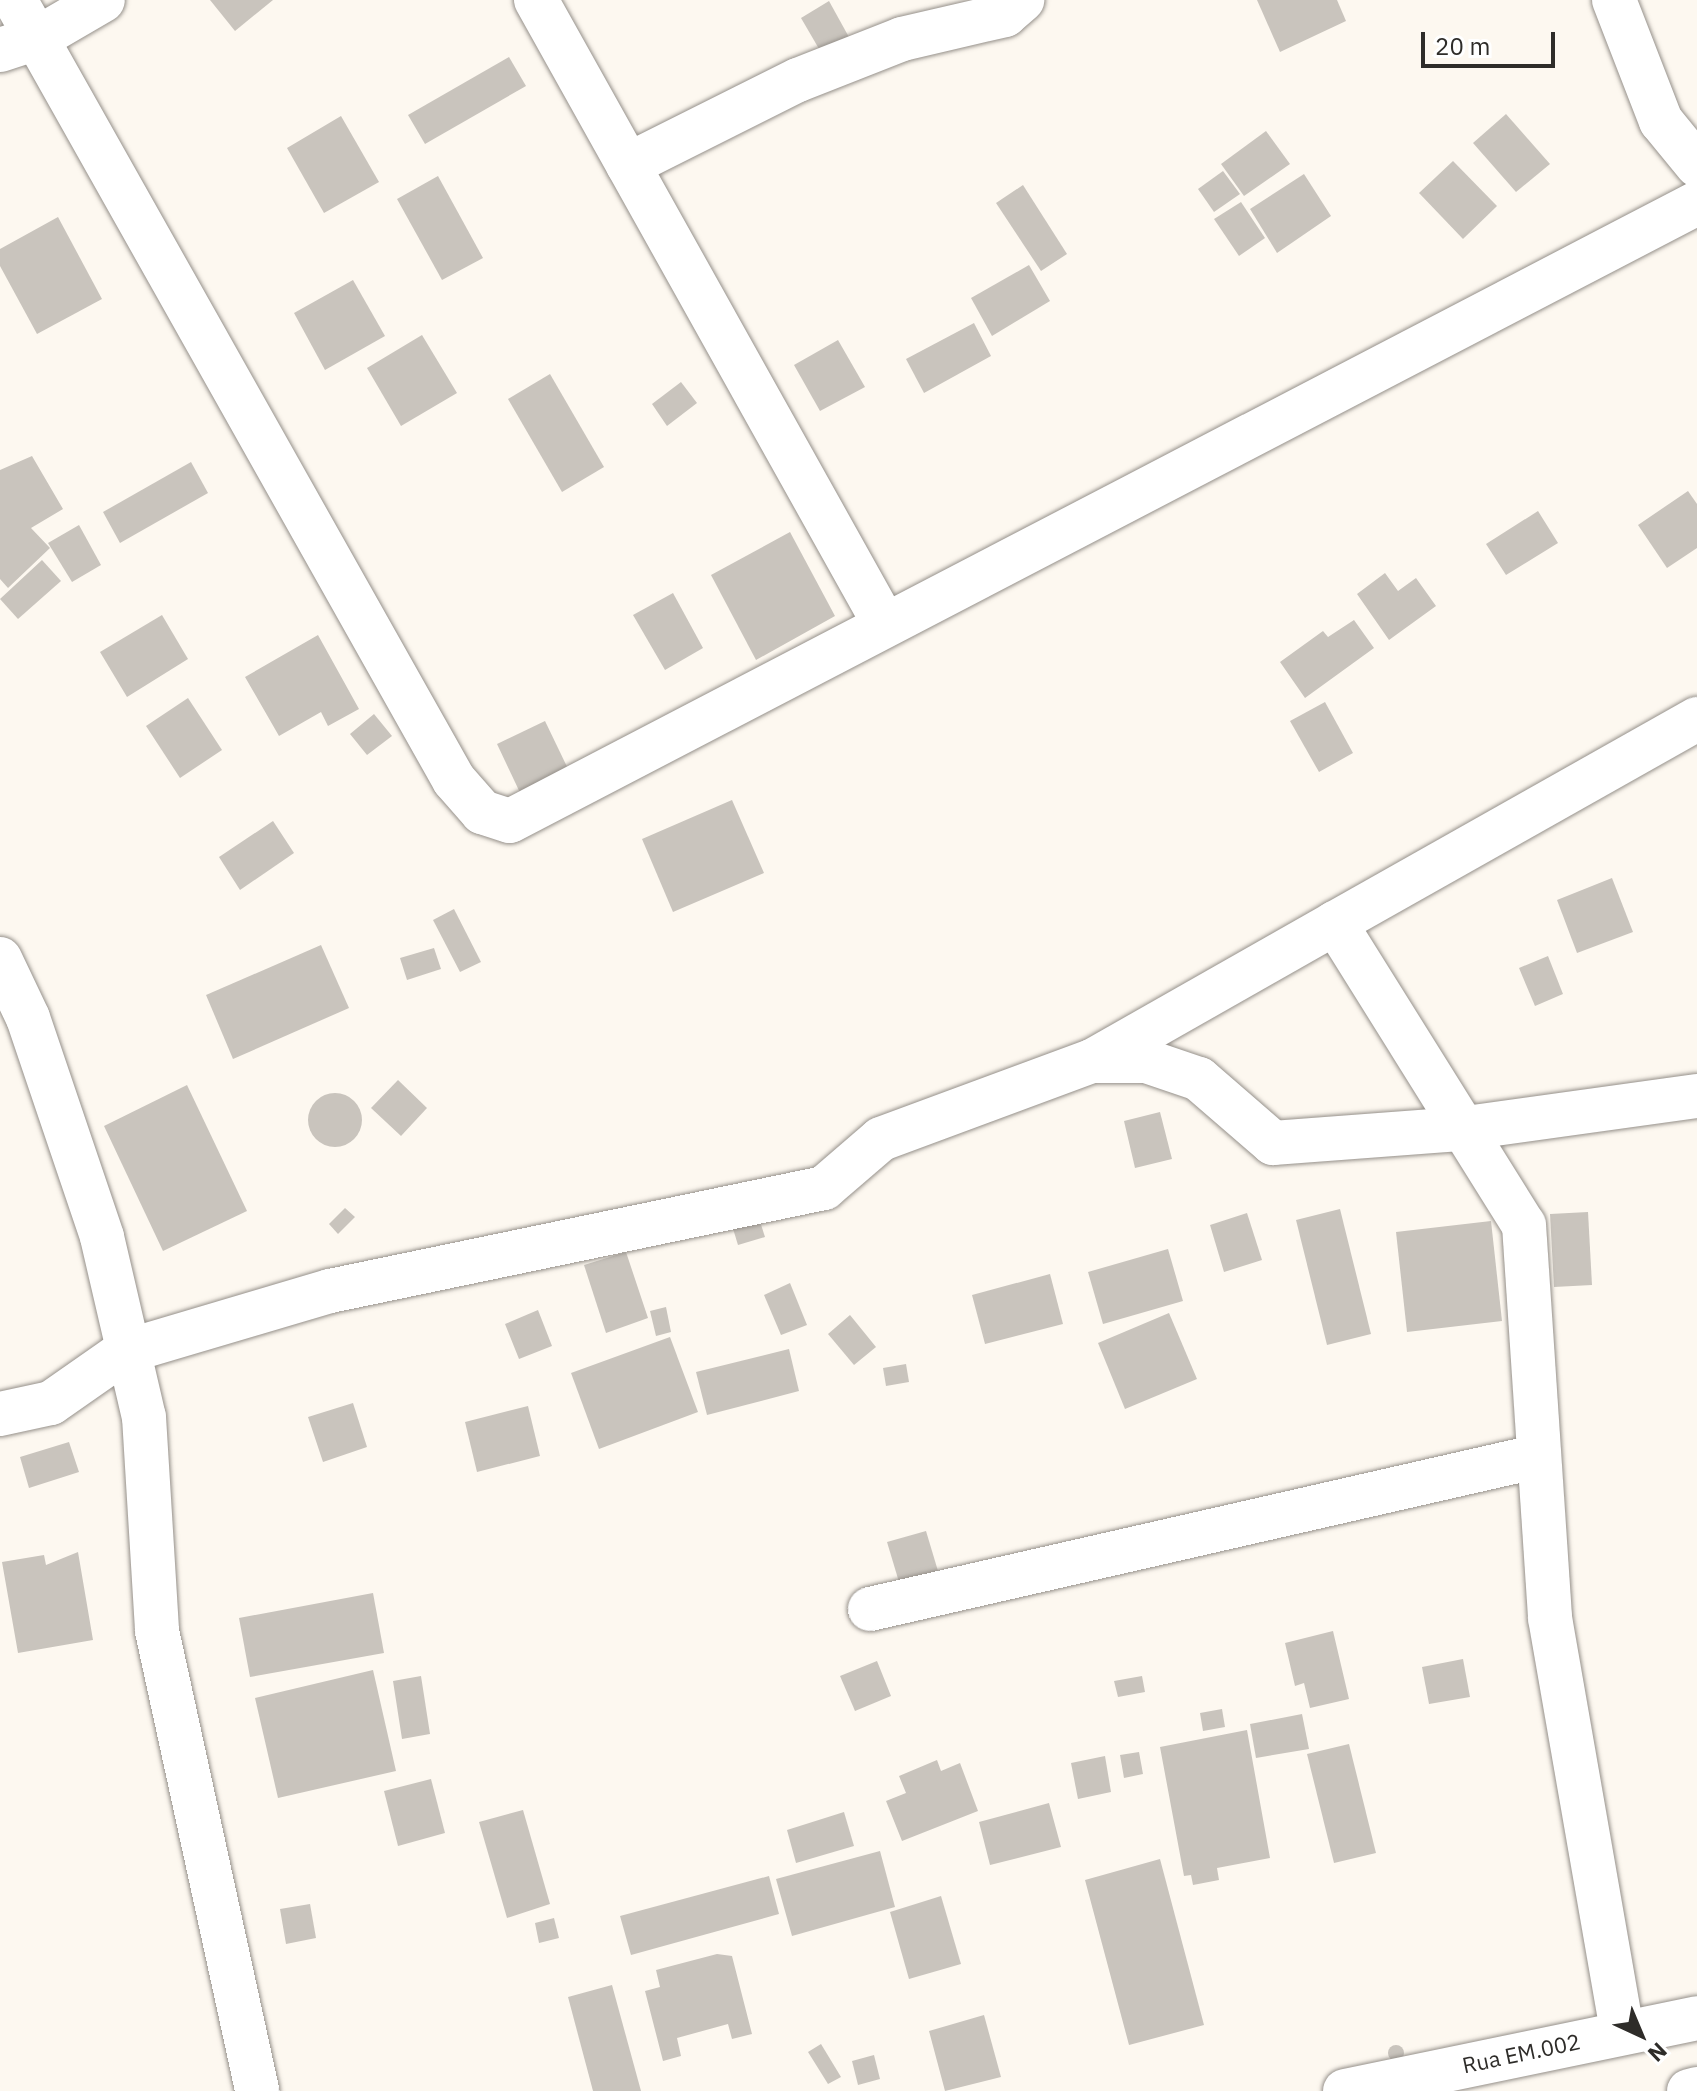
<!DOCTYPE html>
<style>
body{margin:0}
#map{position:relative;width:1697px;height:2091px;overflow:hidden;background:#fdf8f0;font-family:"IBM Plex Sans",sans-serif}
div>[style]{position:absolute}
.building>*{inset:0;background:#c9c4bd}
.round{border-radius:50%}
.roads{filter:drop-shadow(0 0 2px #95908a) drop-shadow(0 0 2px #95908a)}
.minor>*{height:44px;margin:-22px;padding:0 22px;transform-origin:22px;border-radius:22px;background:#fff}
.tertiary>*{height:44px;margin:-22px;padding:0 22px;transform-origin:22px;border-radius:22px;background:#fff}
span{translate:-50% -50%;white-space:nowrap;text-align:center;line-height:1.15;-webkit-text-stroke:7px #fff;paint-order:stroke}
.street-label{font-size:22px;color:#2e2c29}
.north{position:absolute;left:1601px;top:1995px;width:80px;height:80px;-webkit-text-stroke:6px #fff;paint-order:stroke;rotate:136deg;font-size:22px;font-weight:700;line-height:32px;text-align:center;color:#2e2c29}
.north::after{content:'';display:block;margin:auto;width:28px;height:36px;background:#2e2c29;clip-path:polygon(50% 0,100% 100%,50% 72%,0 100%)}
.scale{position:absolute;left:1421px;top:32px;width:134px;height:36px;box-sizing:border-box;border:4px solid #2e2c29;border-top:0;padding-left:10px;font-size:24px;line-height:28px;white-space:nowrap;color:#2e2c29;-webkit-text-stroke:6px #fff;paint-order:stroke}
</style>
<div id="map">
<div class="building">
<div style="clip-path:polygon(210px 0,273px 0,235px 31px)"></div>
<div style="clip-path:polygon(1257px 0,1337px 0,1346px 21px,1280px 52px)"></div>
<div style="clip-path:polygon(829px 1px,850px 39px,822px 54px,801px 18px)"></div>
<div style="clip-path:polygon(509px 57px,526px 86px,425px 144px,408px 115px)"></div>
<div style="clip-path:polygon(1506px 114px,1550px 164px,1516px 192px,1473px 143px)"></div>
<div style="clip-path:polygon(341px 116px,379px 182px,324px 213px,287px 148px)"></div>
<div style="clip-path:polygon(1266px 131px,1290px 164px,1244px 196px,1221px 164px)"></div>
<div style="clip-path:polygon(1453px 161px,1497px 206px,1463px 239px,1419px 193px)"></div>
<div style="clip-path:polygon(1223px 171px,1240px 194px,1214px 212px,1198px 189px)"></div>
<div style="clip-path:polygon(1304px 174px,1331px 216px,1277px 253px,1250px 209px)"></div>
<div style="clip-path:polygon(438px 176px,483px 258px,442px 280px,397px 199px)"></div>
<div style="clip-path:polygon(1023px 185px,1067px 254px,1041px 271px,996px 203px)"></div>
<div style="clip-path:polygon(1241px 202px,1265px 238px,1239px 256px,1214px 219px)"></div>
<div style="clip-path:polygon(58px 217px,102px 299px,37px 334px,0 266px,0 249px)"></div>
<div style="clip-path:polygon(1029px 265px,1050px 301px,992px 336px,971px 298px)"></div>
<div style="clip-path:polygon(353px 280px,385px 336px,325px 370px,294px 313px)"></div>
<div style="clip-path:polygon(974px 323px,991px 356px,924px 393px,906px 359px)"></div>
<div style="clip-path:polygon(422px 335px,457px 393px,401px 426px,367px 368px)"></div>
<div style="clip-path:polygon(838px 340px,865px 387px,820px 411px,794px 365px)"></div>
<div style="clip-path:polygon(550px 374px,604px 467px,562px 492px,508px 399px)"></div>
<div style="clip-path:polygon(681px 382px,697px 403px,667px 426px,652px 404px)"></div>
<div style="clip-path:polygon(32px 456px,63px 509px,31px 528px,50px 548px,8px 588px,0 579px,0 470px)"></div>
<div style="clip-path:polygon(191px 462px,208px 493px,120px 543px,103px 512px)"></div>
<div style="clip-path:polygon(1688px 491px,1697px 504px,1697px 548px,1667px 568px,1638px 525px)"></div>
<div style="clip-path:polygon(1538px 511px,1558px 543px,1506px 575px,1486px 544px)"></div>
<div style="clip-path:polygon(79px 525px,101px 565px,72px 582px,48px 543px)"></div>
<div style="clip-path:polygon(790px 532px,835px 616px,756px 660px,711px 575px)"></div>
<div style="clip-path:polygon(42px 560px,61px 581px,18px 619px,0 599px)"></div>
<div style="clip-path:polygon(1385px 573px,1398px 591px,1416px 578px,1436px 606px,1389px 640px,1357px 594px)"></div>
<div style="clip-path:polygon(673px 593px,703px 648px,665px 670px,633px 615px)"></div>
<div style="clip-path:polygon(162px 615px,188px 659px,127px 697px,100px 652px)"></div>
<div style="clip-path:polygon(1354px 620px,1374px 648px,1305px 698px,1280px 662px,1323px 631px,1328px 637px)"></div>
<div style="clip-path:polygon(318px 635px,359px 709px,328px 726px,321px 712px,279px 736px,245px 677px)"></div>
<div style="clip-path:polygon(188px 698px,222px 750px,180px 778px,146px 726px)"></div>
<div style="clip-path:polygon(1325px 702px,1353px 753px,1319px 772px,1290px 721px)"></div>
<div style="clip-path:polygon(374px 714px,392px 736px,367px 755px,350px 734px)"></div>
<div style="clip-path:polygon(545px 721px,571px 775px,523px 799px,497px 744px)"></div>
<div style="clip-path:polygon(732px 800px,764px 873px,673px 912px,642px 839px)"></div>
<div style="clip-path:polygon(273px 821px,294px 853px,240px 890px,219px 857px)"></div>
<div style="clip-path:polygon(1612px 878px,1633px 932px,1577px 953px,1557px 900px)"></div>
<div style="clip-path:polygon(454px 909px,481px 962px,460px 972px,433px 920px)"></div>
<div style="clip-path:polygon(321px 945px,349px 1008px,233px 1059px,206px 995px)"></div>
<div style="clip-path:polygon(434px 948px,441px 969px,407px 980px,400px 958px)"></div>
<div style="clip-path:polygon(1548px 956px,1563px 994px,1535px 1006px,1519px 968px)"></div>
<div style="clip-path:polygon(398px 1080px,427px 1108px,401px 1136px,371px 1108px)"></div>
<div style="clip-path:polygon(187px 1085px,247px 1211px,163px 1251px,104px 1126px)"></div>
<div class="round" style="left:308px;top:1093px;width:54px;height:54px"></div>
<div style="clip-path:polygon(1160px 1112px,1172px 1159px,1135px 1168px,1124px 1121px)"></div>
<div style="clip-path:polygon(345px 1208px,355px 1217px,338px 1234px,329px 1224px)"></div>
<div style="clip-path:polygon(1340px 1209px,1371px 1334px,1327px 1345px,1296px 1220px)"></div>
<div style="clip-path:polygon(757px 1212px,765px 1237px,738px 1245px,730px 1219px)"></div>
<div style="clip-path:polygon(1588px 1212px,1592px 1285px,1554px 1287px,1550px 1214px)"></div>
<div style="clip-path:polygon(1247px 1213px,1262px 1260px,1224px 1272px,1210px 1225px)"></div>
<div style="clip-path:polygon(1491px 1221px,1502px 1321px,1407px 1332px,1396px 1232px)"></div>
<div style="clip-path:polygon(1168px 1249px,1183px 1301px,1103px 1324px,1088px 1272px)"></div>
<div style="clip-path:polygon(626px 1252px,648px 1318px,606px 1333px,584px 1265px)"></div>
<div style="clip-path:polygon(1050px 1274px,1063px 1324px,985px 1344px,972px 1295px)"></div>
<div style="clip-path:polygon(790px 1283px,807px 1325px,781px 1335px,764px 1295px)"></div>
<div style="clip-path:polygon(666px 1307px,671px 1332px,656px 1336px,650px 1311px)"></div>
<div style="clip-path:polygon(538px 1310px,552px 1346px,519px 1359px,505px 1324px)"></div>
<div style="clip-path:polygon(1169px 1313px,1197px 1379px,1125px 1409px,1098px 1343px)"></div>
<div style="clip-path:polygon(850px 1315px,876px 1347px,854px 1365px,828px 1334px)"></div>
<div style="clip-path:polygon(670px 1337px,698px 1412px,599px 1449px,571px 1373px)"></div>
<div style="clip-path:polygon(789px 1349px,799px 1391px,707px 1415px,696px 1372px)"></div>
<div style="clip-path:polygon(906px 1364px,909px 1382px,886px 1386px,883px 1368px)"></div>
<div style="clip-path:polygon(353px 1403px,367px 1447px,323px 1462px,308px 1417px)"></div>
<div style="clip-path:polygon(528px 1406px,540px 1456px,477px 1472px,465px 1422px)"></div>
<div style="clip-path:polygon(69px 1442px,79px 1472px,29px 1488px,20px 1457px)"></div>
<div style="clip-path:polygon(926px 1531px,941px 1581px,902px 1592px,887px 1542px)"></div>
<div style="clip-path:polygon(78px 1552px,93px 1640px,18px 1653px,2px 1562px,44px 1555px,46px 1565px)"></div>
<div style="clip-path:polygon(373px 1593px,384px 1653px,250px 1677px,239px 1618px)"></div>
<div style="clip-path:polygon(1333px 1631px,1349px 1699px,1310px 1708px,1304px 1683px,1295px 1686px,1285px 1643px)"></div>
<div style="clip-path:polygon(1463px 1659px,1470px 1697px,1429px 1704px,1422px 1667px)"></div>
<div style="clip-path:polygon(877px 1661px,891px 1696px,855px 1711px,840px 1676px)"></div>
<div style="clip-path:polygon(373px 1670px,396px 1771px,278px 1798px,255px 1698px)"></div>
<div style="clip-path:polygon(421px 1676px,430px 1734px,402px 1739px,393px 1681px)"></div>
<div style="clip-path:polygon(1142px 1676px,1145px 1692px,1118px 1697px,1114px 1681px)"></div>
<div style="clip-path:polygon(1222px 1709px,1225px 1727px,1203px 1731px,1200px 1713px)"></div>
<div style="clip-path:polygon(1302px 1714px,1309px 1749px,1256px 1758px,1250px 1724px)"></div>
<div style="clip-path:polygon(1247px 1730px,1270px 1858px,1217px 1868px,1219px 1880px,1193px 1885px,1191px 1875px,1184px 1876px,1160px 1747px)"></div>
<div style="clip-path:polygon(1349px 1744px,1376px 1853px,1334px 1863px,1307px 1754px)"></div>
<div style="clip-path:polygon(1139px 1752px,1143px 1774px,1124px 1778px,1120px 1755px)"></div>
<div style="clip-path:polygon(1105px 1756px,1111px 1792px,1078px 1799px,1071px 1763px)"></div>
<div style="clip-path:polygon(937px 1760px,941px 1771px,960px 1763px,978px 1811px,902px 1841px,886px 1801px,906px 1793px,899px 1776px)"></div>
<div style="clip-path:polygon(431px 1779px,445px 1833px,398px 1846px,384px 1791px)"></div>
<div style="clip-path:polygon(1049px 1803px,1061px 1847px,990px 1865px,979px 1822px)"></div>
<div style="clip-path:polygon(523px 1810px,550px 1904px,507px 1918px,479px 1822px)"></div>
<div style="clip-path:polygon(844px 1812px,854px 1846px,796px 1863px,787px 1830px)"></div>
<div style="clip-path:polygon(880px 1851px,895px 1907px,792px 1936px,776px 1879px)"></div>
<div style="clip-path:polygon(1160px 1859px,1204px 2025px,1129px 2045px,1085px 1880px)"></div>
<div style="clip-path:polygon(769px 1876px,779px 1914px,631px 1955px,620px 1916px)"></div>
<div style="clip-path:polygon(941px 1896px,961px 1964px,909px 1979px,890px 1912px)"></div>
<div style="clip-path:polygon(310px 1904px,316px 1938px,286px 1944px,280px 1909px)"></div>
<div style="clip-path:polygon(554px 1918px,559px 1938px,539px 1943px,535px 1923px)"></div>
<div style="clip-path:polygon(717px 1954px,732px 1956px,752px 2034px,732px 2039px,728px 2024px,677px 2038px,681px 2056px,663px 2061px,645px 1991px,660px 1987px,656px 1970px)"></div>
<div style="clip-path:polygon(612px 1985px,641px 2091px,593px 2091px,568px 1997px)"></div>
<div style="clip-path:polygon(984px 2015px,1001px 2077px,945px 2091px,929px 2031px)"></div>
<div style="clip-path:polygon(821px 2044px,841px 2077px,828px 2084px,808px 2052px)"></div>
<div class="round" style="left:1388px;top:2045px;width:16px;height:16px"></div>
<div style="clip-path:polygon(874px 2055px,880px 2079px,858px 2085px,852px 2061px)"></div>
</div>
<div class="roads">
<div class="minor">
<div style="left:15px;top:0;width:895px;rotate:60.63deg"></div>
<div style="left:454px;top:780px;width:43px;rotate:48.8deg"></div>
<div style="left:482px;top:812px;width:29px;rotate:18deg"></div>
<div style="left:510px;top:821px;width:1338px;rotate:-27.5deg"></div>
<div style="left:536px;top:0;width:716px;rotate:60.82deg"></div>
<div style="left:1614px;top:0;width:130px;rotate:68.8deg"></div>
<div style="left:1661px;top:121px;width:57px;rotate:50.7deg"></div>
<div style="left:0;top:50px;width:40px;rotate:-18deg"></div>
<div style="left:38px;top:38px;width:75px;rotate:-30.3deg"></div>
<div style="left:628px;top:165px;width:190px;rotate:-26.6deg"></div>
<div style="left:798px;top:80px;width:112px;rotate:-21.5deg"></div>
<div style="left:902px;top:39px;width:106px;rotate:-13.1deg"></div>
<div style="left:1005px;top:15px;width:23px;rotate:-41deg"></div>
<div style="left:1335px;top:923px;width:416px;rotate:-29.4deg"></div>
<div style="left:0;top:959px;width:65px;rotate:64.6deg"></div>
<div style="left:28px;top:1018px;width:231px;rotate:71.3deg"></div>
<div style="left:102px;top:1237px;width:185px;rotate:76.9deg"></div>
<div style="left:144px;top:1417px;width:214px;rotate:86.5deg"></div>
<div style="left:157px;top:1631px;width:471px;rotate:77.7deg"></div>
<div style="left:1094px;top:1060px;width:277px;rotate:-29.6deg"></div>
<div style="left:1335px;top:923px;width:356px;rotate:58deg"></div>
<div style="left:1524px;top:1225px;width:394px;rotate:86.2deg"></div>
<div style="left:1550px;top:1618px;width:420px;rotate:80.1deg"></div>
<div style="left:0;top:1414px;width:52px;rotate:-12.2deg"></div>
<div style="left:51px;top:1403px;width:89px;rotate:-34.9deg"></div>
<div style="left:124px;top:1352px;width:215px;rotate:-16.5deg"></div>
<div style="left:330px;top:1291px;width:505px;rotate:-11.78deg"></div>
<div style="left:824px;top:1188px;width:75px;rotate:-40.7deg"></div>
<div style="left:881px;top:1139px;width:225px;rotate:-20.3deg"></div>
<div style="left:1092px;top:1061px;width:54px"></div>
<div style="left:1146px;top:1061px;width:56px;rotate:18.8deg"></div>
<div style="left:1199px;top:1079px;width:98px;rotate:40.9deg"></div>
<div style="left:1273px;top:1143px;width:187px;rotate:-4.3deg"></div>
<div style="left:1459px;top:1129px;width:240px;rotate:-7.9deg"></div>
<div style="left:870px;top:1609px;width:682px;rotate:-12.88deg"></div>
</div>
<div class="tertiary">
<div style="left:1345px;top:2091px;width:359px;rotate:-11.7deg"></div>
<div style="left:1689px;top:2091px;width:8px;rotate:-14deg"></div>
</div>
</div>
<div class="street-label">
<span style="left:1521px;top:2053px;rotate:-12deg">Rua EM.002</span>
</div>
<div class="north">N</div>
<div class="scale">20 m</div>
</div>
